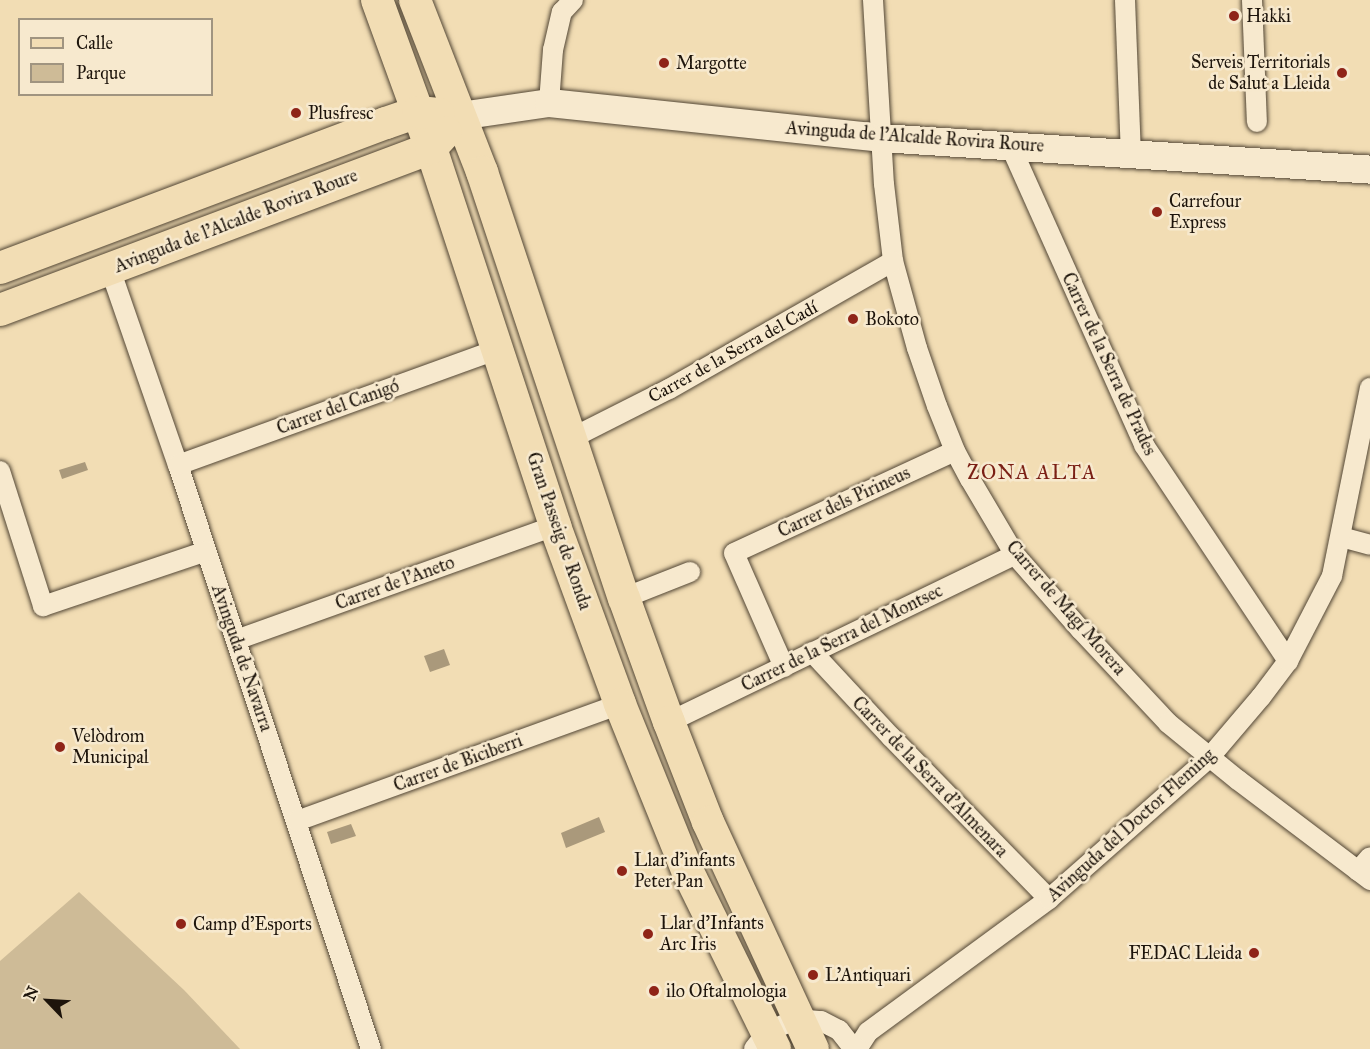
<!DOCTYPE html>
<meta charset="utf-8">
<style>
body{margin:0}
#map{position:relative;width:1370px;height:1049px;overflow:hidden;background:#f2ddb4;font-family:"IM FELL Great Primer",serif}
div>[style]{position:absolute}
.green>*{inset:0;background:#cebb97}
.water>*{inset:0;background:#aa997b}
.roads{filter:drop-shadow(0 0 2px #524635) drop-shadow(0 0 2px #524635)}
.street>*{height:20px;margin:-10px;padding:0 10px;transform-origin:10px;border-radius:10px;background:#f7e9ce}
.secondary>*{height:28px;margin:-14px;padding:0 14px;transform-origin:14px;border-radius:14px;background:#f7e9ce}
.primary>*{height:32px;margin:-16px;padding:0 16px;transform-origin:16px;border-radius:16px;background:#f2ddb4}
.dots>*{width:16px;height:16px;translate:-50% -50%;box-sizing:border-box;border:3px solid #f7e9ce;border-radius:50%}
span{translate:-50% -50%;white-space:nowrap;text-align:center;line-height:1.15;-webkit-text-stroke:5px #f7e9ce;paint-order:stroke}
.poi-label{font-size:18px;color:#1d140b}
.left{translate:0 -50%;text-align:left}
.right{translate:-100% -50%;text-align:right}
.street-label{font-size:18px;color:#1d140b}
.neighbourhood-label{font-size:20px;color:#7a1f14;letter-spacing:1.5px}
.legend{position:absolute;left:18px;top:18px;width:195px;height:78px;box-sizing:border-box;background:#f7e9ce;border:2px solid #a09480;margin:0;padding:8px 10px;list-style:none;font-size:18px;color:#1d140b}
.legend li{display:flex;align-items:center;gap:12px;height:30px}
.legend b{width:30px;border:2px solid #a09480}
.north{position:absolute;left:18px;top:971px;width:60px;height:60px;-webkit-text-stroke:4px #f7e9ce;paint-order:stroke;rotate:295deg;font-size:16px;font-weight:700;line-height:24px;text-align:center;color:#1d140b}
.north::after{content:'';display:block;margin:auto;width:21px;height:27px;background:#1d140b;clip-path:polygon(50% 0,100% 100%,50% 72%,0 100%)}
</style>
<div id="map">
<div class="green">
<div style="clip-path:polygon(79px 892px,184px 990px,240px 1049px,0 1049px,0 961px)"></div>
</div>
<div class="water">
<div style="clip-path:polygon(85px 462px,88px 470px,62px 479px,59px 470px)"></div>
<div style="clip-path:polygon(444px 649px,450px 665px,430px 672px,424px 656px)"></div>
<div style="clip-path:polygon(599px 817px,605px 832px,566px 848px,561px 833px)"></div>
<div style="clip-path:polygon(351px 824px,356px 836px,331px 844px,327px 832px)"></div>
</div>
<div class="roads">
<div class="street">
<div style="left:873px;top:0;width:184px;rotate:86.6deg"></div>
<div style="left:884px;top:184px;width:78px;rotate:83.3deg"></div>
<div style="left:893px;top:261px;width:90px;rotate:74.6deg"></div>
<div style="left:917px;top:348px;width:61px;rotate:71deg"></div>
<div style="left:937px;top:406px;width:48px;rotate:68.2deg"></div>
<div style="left:955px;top:451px;width:32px;rotate:62deg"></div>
<div style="left:970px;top:479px;width:88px;rotate:59.4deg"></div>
<div style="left:1015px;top:555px;width:100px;rotate:48.7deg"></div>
<div style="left:1081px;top:630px;width:127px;rotate:46.9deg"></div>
<div style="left:1168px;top:723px;width:90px;rotate:39.2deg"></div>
<div style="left:1238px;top:780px;width:166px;rotate:37.1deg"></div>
<div style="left:1125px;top:0;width:153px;rotate:87.8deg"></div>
<div style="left:1252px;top:0;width:122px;rotate:87.7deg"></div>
<div style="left:549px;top:103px;width:53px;rotate:-85.7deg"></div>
<div style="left:553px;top:50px;width:39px;rotate:-77deg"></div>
<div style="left:562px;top:12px;width:16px;rotate:-47deg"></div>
<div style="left:1010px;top:145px;width:329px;rotate:65.9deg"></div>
<div style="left:1144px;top:445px;width:260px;rotate:56.3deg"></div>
<div style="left:110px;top:269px;width:207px;rotate:70.9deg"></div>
<div style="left:178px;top:465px;width:615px;rotate:71.71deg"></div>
<div style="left:570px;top:439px;width:111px;rotate:-26.8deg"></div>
<div style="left:669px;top:389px;width:258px;rotate:-29.7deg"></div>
<div style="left:178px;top:465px;width:340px;rotate:-19.9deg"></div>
<div style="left:0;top:471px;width:142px;rotate:72.3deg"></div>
<div style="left:43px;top:606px;width:172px;rotate:-18.6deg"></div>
<div style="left:1341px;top:537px;width:30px;rotate:15deg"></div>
<div style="left:624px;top:598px;width:71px;rotate:-21.5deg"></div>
<div style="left:236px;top:640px;width:339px;rotate:-19.7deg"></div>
<div style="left:812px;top:652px;width:116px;rotate:47.1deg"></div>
<div style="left:891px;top:737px;width:226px;rotate:45.7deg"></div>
<div style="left:784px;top:667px;width:124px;rotate:-113.7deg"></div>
<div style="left:734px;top:553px;width:243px;rotate:-24.8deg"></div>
<div style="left:669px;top:722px;width:384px;rotate:-25.8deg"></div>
<div style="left:297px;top:821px;width:344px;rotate:-19.9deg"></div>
<div style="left:1358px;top:871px;width:18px;rotate:-49deg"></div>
<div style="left:754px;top:1049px;width:23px;rotate:-52deg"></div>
<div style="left:768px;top:1031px;width:31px;rotate:-22deg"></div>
<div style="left:797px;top:1019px;width:24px;rotate:5deg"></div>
<div style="left:821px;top:1021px;width:20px;rotate:27deg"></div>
<div style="left:839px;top:1030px;width:24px;rotate:52deg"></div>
<div style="left:857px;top:1049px;width:20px;rotate:-57deg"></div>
<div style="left:868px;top:1032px;width:225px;rotate:-36.3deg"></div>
<div style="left:1049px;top:899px;width:213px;rotate:-41.4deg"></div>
<div style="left:1209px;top:758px;width:80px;rotate:-49.6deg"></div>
<div style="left:1261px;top:697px;width:45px;rotate:-53.1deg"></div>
<div style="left:1288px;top:661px;width:96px;rotate:-62.6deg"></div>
<div style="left:1332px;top:576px;width:192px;rotate:-78.6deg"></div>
</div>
<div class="secondary">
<div style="left:460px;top:116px;width:90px;rotate:-8.3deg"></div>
<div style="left:549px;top:103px;width:334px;rotate:6deg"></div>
<div style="left:881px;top:138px;width:490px;rotate:3.7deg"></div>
</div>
<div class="primary">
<div style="left:377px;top:0;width:158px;rotate:70deg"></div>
<div style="left:431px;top:148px;width:398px;rotate:71.8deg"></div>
<div style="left:555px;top:526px;width:189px;rotate:69.9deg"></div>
<div style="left:620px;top:704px;width:181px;rotate:68deg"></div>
<div style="left:688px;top:872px;width:197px;rotate:63.8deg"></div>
<div style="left:415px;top:0;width:185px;rotate:68.7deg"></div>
<div style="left:482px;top:172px;width:449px;rotate:71.6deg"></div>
<div style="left:624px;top:598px;width:132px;rotate:70.1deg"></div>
<div style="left:669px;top:722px;width:107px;rotate:68.7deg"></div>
<div style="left:708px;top:822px;width:250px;rotate:65.2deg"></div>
<div style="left:0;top:268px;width:412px;rotate:-20.6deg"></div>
<div style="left:386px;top:123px;width:34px;rotate:-19deg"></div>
<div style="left:418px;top:112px;width:21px;rotate:5deg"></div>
<div style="left:0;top:310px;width:460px;rotate:-20.6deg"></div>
<div style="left:431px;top:148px;width:22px;rotate:-47deg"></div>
</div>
</div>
<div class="dots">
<div style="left:1234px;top:16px;background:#8f2418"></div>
<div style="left:664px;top:63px;background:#8f2418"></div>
<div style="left:1342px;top:73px;background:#8f2418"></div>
<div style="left:296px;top:113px;background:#8f2418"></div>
<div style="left:1157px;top:212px;background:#8f2418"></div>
<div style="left:853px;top:319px;background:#8f2418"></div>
<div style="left:60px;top:747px;background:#8f2418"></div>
<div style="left:622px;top:871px;background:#8f2418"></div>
<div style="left:181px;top:924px;background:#8f2418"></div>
<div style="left:648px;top:934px;background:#8f2418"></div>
<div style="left:1254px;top:953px;background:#8f2418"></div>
<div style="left:813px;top:975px;background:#8f2418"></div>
<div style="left:654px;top:991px;background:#8f2418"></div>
</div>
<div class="poi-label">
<span class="left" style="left:1246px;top:16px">Hakki</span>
<span class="left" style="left:676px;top:63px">Margotte</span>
<span class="right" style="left:1330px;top:73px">Serveis Territorials<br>de Salut a Lleida</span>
<span class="left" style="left:308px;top:113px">Plusfresc</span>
<span class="left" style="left:1169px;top:212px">Carrefour<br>Express</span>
<span class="left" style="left:865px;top:319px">Bokoto</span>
<span class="left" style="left:72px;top:747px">Velòdrom<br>Municipal</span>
<span class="left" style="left:634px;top:871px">Llar d'infants<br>Peter Pan</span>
<span class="left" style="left:193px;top:924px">Camp d'Esports</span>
<span class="left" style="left:660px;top:934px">Llar d'Infants<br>Arc Iris</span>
<span class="right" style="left:1242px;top:953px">FEDAC Lleida</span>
<span class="left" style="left:825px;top:975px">L'Antiquari</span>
<span class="left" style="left:666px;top:991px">ilo Oftalmologia</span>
</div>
<div class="street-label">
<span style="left:915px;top:137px;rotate:4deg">Avinguda de l'Alcalde Rovira Roure</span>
<span style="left:236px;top:221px;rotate:-21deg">Avinguda de l'Alcalde Rovira Roure</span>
<span style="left:733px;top:352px;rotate:-29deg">Carrer de la Serra del Cadí</span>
<span style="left:1109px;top:364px;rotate:65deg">Carrer de la Serra de Prades</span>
<span style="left:338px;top:407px;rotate:-20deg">Carrer del Canigó</span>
<span style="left:844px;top:502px;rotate:-25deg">Carrer dels Pirineus</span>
<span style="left:559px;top:531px;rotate:71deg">Gran Passeig de Ronda</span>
<span style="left:395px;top:583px;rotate:-20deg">Carrer de l'Aneto</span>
<span style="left:1066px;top:608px;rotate:49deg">Carrer de Magí Morera</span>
<span style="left:842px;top:638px;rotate:-26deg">Carrer de la Serra del Montsec</span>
<span style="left:242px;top:658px;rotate:71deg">Avinguda de Navarra</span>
<span style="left:458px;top:763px;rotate:-20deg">Carrer de Biciberri</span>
<span style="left:930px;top:777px;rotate:46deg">Carrer de la Serra d'Almenara</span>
<span style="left:1131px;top:825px;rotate:-42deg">Avinguda del Doctor Fleming</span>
</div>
<div class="neighbourhood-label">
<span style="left:1032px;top:472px">ZONA ALTA</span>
</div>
<ul class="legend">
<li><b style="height:8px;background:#f2ddb4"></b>Calle</li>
<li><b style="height:16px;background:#cebb97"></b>Parque</li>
</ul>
<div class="north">N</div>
</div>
